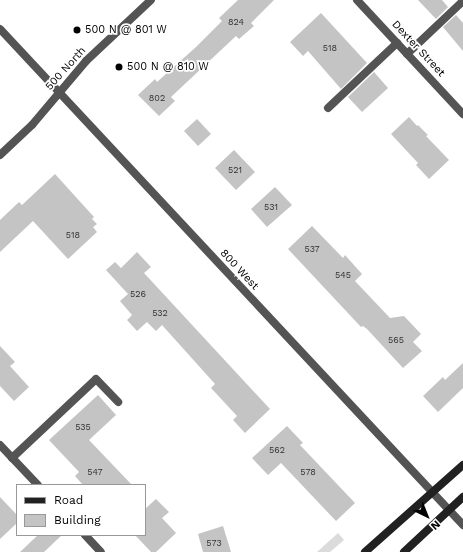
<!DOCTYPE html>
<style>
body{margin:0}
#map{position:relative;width:463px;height:552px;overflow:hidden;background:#fff;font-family:"Work Sans",sans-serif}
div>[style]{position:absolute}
.green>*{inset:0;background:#dbdbdb}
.building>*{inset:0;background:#c4c4c4}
.lane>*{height:8px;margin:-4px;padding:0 4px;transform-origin:4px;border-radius:4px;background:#545454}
.street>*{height:8px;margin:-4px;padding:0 4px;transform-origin:4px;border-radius:4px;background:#545454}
.secondary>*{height:8px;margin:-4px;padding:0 4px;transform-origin:4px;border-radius:4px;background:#212121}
.dots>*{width:11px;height:11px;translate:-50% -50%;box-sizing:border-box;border:2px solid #fff;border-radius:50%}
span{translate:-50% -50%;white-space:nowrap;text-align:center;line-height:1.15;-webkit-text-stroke:3.5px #fff;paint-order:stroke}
.number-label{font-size:9px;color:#313131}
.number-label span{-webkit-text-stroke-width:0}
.poi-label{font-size:11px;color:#000}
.left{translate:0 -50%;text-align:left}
.street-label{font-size:11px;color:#000}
.legend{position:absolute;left:16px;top:484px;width:130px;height:52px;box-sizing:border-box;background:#fff;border:1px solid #999;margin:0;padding:5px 7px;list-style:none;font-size:12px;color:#000}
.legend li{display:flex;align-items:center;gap:8px;height:20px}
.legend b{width:20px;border:1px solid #999}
.north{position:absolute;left:407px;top:496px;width:40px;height:40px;-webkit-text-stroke:3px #fff;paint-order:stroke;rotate:137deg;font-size:11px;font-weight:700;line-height:16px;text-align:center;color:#000}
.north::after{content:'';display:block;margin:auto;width:14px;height:18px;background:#000;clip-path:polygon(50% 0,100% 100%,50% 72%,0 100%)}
</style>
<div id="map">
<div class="green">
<div style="clip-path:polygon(338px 533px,344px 540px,330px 552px,317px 552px)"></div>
</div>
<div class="building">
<div style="clip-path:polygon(238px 0,274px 0,251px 23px,254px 26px,239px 39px,236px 36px,171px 97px,175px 101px,159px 116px,138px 95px,155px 79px,157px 82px,196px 47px,222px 21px,219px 18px)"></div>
<div style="clip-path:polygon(418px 0,442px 0,448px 7px,436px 19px)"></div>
<div style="clip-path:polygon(321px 13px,367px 63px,341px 89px,308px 51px,303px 56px,290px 42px)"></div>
<div style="clip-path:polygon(456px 15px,463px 23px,463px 51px,443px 27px)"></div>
<div style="clip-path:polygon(374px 72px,388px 88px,362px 112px,348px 97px)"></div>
<div style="clip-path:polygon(409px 117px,417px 126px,418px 125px,428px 135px,426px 136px,449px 160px,429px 179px,416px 165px,418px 163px,391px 134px)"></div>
<div style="clip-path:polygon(197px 119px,211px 134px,198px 146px,184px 131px)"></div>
<div style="clip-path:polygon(234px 150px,255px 172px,236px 190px,215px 168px)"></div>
<div style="clip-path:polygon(55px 174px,94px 217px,92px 219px,97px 224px,93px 227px,97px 232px,68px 259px,33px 221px,0 252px,0 220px,19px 202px,22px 205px)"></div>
<div style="clip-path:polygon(275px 187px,292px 205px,267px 227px,251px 209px)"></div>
<div style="clip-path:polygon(312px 226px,343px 258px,345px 255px,362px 274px,355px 281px,390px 318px,404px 316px,421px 334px,413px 342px,422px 351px,403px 368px,367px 329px,363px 326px,361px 327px,288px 249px)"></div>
<div style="clip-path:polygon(137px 252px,151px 267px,144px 273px,270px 409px,245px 433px,233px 420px,237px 416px,211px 388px,215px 384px,162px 325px,156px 331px,147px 322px,137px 331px,127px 320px,132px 315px,120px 301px,128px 294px,106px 270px,115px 262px,121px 268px)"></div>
<div style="clip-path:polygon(0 346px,15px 362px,10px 366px,29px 387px,14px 401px,0 386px)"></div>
<div style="clip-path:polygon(463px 363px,463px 388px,438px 412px,423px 396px,443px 377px,445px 380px)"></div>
<div style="clip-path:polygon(98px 395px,116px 415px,89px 440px,132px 485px,83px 485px,75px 476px,79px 472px,49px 440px)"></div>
<div style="clip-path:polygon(287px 426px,303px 443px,300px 445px,355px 503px,336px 521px,281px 463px,268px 475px,252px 458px)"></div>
<div style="clip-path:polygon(0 497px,17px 515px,17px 523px,0 539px)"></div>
<div style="clip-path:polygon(156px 499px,169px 512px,162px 518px,176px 533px,156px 552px,151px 552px,135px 535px,145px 535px,145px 509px)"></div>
<div style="clip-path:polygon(223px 526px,231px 552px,203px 552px,198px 534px)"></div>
<div style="clip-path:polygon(38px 535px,62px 535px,44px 552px,20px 552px)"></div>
</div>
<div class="lane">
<div style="left:407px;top:54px;width:77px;rotate:-43.4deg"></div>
<div style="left:328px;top:108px;width:95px;rotate:-43.3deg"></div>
<div style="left:12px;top:458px;width:115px;rotate:-43.2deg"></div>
<div style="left:96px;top:379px;width:32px;rotate:46deg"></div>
</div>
<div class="street">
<div style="left:357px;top:0;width:156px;rotate:47.1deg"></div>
<div style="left:0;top:29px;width:679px;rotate:46.97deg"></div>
<div style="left:0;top:155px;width:44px;rotate:-43.2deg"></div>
<div style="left:32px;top:125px;width:84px;rotate:-49.8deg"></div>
<div style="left:86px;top:61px;width:89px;rotate:-43.2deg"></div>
<div style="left:0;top:445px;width:55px;rotate:46.5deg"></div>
<div style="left:85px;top:535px;width:23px;rotate:47deg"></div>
</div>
<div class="secondary">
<div style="left:365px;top:552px;width:131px;rotate:-41.6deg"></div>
<div style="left:404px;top:552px;width:81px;rotate:-43deg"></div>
</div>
<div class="dots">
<div style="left:77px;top:30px;background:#000"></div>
<div style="left:119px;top:67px;background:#000"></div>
</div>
<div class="number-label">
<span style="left:236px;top:22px">824</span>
<span style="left:330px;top:48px">518</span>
<span style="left:157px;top:98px">802</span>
<span style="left:235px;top:170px">521</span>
<span style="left:271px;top:207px">531</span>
<span style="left:73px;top:235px">518</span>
<span style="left:312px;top:249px">537</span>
<span style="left:343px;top:275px">545</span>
<span style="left:138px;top:294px">526</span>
<span style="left:160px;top:313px">532</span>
<span style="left:396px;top:340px">565</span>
<span style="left:83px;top:427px">535</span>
<span style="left:277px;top:450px">562</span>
<span style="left:95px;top:472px">547</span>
<span style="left:308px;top:472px">578</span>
<span style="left:214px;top:543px">573</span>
</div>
<div class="poi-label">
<span class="left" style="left:85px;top:30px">500 N @ 801 W</span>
<span class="left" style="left:127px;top:67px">500 N @ 810 W</span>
</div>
<div class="street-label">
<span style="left:418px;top:49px;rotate:47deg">Dexter Street</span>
<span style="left:66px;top:69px;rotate:-48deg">500 North</span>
<span style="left:239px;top:270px;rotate:47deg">800 West</span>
</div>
<ul class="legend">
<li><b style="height:5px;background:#212121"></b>Road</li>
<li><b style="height:11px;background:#c4c4c4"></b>Building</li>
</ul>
<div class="north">N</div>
</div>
